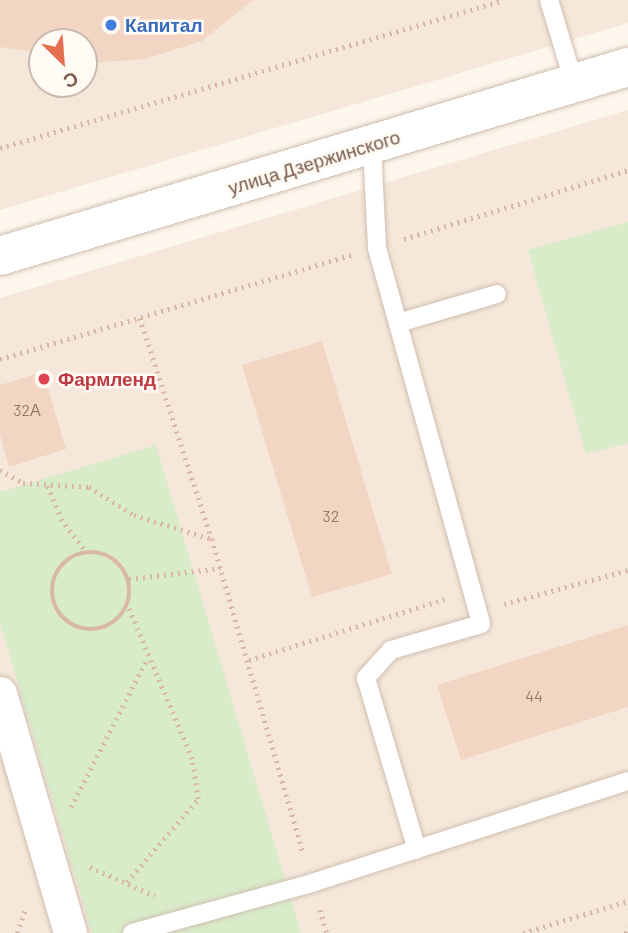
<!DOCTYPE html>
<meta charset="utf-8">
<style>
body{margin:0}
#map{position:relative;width:628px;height:933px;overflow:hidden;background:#fdf6ec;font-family:Barlow,sans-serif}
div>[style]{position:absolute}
.residential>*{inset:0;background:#f5e8da}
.green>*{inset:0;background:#d8ecc9}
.building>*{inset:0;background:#f3d5c3}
.path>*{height:4.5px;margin-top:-2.25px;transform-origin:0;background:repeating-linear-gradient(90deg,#d9b8a5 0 2px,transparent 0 7px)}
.path>.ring{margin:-2.25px;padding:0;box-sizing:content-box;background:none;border:4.5px solid #d9b8a5;border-radius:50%}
.roads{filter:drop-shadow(0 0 2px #d1beb0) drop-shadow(0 0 2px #d1beb0)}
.lane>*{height:18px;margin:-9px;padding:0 9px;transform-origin:9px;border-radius:9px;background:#fff}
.street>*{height:33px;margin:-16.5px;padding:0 16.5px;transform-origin:16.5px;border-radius:16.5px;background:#fff}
.secondary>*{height:38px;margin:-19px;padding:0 19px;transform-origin:19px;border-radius:19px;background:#fff}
.dots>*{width:19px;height:19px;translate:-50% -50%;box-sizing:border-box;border:4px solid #fffaf3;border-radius:50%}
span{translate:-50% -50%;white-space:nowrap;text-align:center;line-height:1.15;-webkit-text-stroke:5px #fffaf3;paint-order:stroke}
.number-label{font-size:16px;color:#987a6a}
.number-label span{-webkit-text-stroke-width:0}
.shop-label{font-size:19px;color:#366cbe;font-weight:700}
.left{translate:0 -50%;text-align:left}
.street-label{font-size:19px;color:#7a5c4d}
.health-label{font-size:19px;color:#be3a42;font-weight:700}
.north{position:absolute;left:28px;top:28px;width:70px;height:70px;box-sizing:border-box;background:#fffaf3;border:2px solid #cabbb1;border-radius:50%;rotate:155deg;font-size:19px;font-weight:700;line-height:28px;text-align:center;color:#7a5c4d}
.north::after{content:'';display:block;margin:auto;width:24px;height:32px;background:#e76f51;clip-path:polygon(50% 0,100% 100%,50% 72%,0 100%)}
</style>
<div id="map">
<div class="residential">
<div style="clip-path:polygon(evenodd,0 0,628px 0,628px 23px,0 210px,0 0,42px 42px,84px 42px,84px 84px,42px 84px,42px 42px)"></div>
<div style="clip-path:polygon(628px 110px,628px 933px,0 933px,0 298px)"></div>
</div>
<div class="green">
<div style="clip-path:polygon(628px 222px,628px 443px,586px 454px,528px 250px)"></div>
<div style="clip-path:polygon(156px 445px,301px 933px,92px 933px,0 623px,0 492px)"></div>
</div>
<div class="building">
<div style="clip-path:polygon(0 0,253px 0,202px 41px,145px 59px,88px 63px,84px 42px,42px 42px,42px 53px,0 47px)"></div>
<div style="clip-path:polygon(322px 341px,392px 574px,312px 597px,242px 365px)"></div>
<div style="clip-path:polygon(43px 372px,66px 449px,9px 467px,0 435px,0 385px)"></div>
<div style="clip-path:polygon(628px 625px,628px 707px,461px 760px,437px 685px)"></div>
</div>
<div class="path">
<div style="left:0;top:148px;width:525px;rotate:-16.36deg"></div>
<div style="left:404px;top:239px;width:234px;rotate:-17.1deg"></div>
<div style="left:140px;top:318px;width:232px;rotate:72deg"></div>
<div style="left:212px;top:539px;width:329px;rotate:73.8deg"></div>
<div style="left:0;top:359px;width:367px;rotate:-16.5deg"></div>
<div style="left:0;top:470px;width:26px;rotate:29deg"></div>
<div style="left:23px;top:483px;width:66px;rotate:3.5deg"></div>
<div style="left:89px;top:487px;width:53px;rotate:31.9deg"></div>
<div style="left:134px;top:515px;width:82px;rotate:17.1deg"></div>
<div style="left:48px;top:486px;width:35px;rotate:68deg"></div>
<div style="left:61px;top:519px;width:41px;rotate:52deg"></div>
<div class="ring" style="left:52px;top:552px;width:73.5px;height:73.5px"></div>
<div style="left:129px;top:579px;width:92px;rotate:-6.9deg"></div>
<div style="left:504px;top:604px;width:129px;rotate:-15.3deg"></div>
<div style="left:249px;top:660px;width:205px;rotate:-17.3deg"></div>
<div style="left:71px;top:807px;width:166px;rotate:-62.8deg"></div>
<div style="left:90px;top:867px;width:71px;rotate:24deg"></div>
<div style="left:127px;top:882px;width:109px;rotate:-49.5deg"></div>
<div style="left:198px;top:799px;width:40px;rotate:-98.5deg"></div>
<div style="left:192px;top:759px;width:165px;rotate:-112.8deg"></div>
<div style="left:320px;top:910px;width:24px;rotate:73deg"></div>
<div style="left:17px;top:933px;width:23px;rotate:-70deg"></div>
<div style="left:523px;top:933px;width:110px;rotate:-16.9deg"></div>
<div style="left:625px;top:933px;width:7px;rotate:-63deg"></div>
</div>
<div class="roads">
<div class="lane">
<div style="left:549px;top:0;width:87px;rotate:73.2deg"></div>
<div style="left:372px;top:145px;width:103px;rotate:87.2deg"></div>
<div style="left:377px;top:248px;width:390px;rotate:74.5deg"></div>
<div style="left:481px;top:624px;width:94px;rotate:163.9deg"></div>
<div style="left:391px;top:650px;width:38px;rotate:132deg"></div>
<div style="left:366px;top:678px;width:179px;rotate:73.5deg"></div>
<div style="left:398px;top:323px;width:103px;rotate:-16.3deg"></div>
<div style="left:132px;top:933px;width:187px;rotate:-15.5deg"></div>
<div style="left:312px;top:883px;width:332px;rotate:-17.9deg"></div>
</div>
<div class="street">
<div style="left:0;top:693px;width:250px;rotate:73.7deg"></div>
</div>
<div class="secondary">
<div style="left:0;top:256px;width:656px;rotate:-16.75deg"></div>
</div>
</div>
<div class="dots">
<div style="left:111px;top:25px;background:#3f7fe0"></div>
<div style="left:44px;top:379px;background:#e0444e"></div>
</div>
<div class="number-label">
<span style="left:27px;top:410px">32А</span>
<span style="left:331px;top:516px">32</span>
<span style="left:534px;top:696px">44</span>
</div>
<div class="shop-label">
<span class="left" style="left:125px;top:25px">Капитал</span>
</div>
<div class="street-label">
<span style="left:314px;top:162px;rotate:-17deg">улица Дзержинского</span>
</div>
<div class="health-label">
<span class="left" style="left:58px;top:379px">Фармленд</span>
</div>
<div class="north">С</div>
</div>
